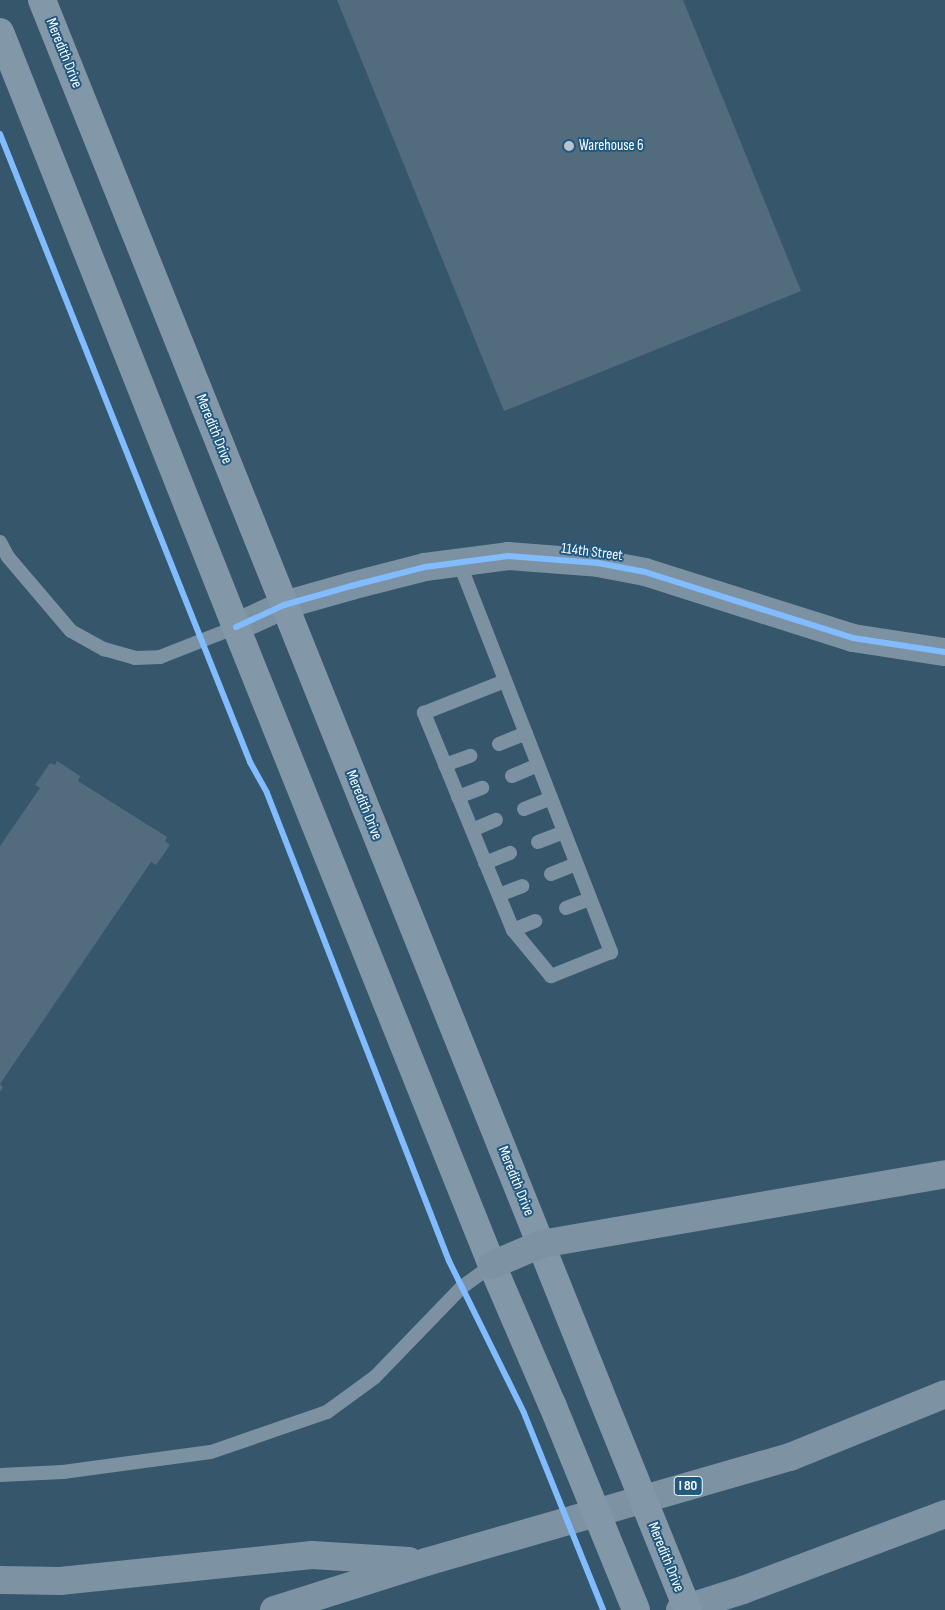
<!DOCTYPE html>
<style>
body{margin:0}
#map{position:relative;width:945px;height:1610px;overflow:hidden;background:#36566c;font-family:"Sofia Sans Condensed",sans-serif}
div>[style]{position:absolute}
.building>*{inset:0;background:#526b7d}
.service>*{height:14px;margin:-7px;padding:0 7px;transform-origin:7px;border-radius:7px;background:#7c92a2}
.tertiary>*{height:28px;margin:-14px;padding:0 14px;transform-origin:14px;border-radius:14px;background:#7c92a2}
.secondary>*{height:28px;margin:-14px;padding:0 14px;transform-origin:14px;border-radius:14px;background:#8297a7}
.motorway>*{height:28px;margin:-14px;padding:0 14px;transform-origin:14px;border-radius:14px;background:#7d92a2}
.secondary-bridge>*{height:28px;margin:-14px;padding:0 14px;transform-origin:14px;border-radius:14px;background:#8297a7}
.cycleway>*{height:6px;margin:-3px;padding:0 3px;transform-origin:3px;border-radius:3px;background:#80bcff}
.dots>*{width:14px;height:14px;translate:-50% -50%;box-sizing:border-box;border:2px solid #205982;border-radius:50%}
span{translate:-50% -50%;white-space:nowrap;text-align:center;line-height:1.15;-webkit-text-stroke:4px #205982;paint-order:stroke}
.shield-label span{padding:1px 4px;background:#205982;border:1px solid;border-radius:4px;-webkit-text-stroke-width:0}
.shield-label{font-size:14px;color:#fff;font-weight:700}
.street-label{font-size:15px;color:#fff}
.poi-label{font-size:15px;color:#fff}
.left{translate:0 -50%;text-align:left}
</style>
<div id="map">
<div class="building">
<div style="clip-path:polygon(337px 0,683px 0,801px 291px,504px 411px)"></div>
<div style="clip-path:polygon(57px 761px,80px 776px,78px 781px,167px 837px,165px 841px,170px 845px,156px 865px,151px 862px,0 1084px,3px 1087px,0 1092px,0 846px,40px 788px,35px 785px,50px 763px,55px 765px)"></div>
</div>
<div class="service">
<div style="left:0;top:542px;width:17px;rotate:62deg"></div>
<div style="left:8px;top:557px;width:97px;rotate:49.6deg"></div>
<div style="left:71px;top:631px;width:38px;rotate:29deg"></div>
<div style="left:104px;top:649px;width:32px;rotate:16deg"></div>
<div style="left:135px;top:658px;width:25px;rotate:-2deg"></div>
<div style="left:160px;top:657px;width:82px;rotate:-21.5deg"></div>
<div style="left:459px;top:562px;width:419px;rotate:68.7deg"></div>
<div style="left:611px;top:952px;width:65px;rotate:158.2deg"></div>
<div style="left:551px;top:976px;width:60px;rotate:-129.6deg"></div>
<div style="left:513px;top:930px;width:235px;rotate:-112.3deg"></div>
<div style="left:424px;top:713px;width:87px;rotate:-21.6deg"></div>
<div style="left:499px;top:744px;width:29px;rotate:-22deg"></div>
<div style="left:445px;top:765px;width:27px;rotate:-20deg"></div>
<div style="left:512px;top:776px;width:28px;rotate:-23deg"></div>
<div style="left:458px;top:797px;width:26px;rotate:-21deg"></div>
<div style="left:524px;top:809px;width:29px;rotate:-22deg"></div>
<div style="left:472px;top:830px;width:26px;rotate:-23deg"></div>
<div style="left:538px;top:842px;width:28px;rotate:-21deg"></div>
<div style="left:485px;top:863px;width:27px;rotate:-22deg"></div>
<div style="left:551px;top:874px;width:27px;rotate:-22deg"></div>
<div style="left:499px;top:895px;width:25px;rotate:-21deg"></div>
<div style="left:566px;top:908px;width:26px;rotate:-21deg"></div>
<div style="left:513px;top:930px;width:24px;rotate:-22deg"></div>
<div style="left:0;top:1475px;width:63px;rotate:-2.7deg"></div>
<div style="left:63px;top:1472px;width:149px;rotate:-7.7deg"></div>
<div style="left:211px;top:1452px;width:123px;rotate:-19deg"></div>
<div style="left:327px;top:1412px;width:59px;rotate:-36.1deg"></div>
<div style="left:375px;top:1377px;width:125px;rotate:-46deg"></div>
<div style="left:462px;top:1287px;width:37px;rotate:-36deg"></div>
</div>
<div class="tertiary">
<div style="left:236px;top:627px;width:53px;rotate:-24.6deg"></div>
<div style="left:284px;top:605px;width:70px;rotate:-15.8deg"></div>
<div style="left:351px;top:586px;width:76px;rotate:-14.4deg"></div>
<div style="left:425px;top:567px;width:84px;rotate:-7.5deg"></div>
<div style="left:508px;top:556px;width:90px;rotate:4.4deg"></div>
<div style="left:598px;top:563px;width:48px;rotate:10.8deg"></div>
<div style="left:645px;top:572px;width:218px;rotate:17.6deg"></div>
<div style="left:853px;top:638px;width:93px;rotate:8.7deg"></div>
</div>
<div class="secondary">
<div style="left:42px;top:0;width:1497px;rotate:68.16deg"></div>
<div style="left:0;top:32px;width:640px;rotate:68.36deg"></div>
<div style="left:236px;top:627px;width:687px;rotate:68.14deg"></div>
<div style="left:492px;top:1265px;width:151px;rotate:66.7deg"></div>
</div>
<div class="motorway">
<div style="left:492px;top:1265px;width:53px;rotate:-23.2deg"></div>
<div style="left:541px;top:1244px;width:410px;rotate:-9.8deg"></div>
<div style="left:0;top:1580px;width:60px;rotate:1deg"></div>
<div style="left:60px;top:1581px;width:253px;rotate:-5.9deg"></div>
<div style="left:312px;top:1555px;width:97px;rotate:3.5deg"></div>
<div style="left:274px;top:1610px;width:159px;rotate:-17.5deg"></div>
<div style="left:426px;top:1562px;width:379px;rotate:-16.1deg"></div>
<div style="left:790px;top:1457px;width:167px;rotate:-22.1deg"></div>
<div style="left:680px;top:1610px;width:66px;rotate:-17.6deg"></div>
<div style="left:743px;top:1590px;width:216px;rotate:-20.6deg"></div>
</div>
<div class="secondary-bridge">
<div style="left:599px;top:1390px;width:237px;rotate:68deg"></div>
<div style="left:552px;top:1404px;width:222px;rotate:67.8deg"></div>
</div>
<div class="cycleway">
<div style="left:0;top:134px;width:676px;rotate:68.29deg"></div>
<div style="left:250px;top:762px;width:35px;rotate:61deg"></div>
<div style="left:267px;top:793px;width:502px;rotate:68.75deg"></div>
<div style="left:449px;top:1261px;width:169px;rotate:63.7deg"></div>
<div style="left:524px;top:1413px;width:212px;rotate:68.1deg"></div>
<div style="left:236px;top:627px;width:53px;rotate:-24.6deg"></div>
<div style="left:284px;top:605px;width:70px;rotate:-15.8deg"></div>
<div style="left:351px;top:586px;width:76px;rotate:-14.4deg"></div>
<div style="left:425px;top:567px;width:84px;rotate:-7.5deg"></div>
<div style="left:508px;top:556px;width:90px;rotate:4.4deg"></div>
<div style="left:598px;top:563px;width:48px;rotate:10.8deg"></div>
<div style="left:645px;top:572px;width:218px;rotate:17.6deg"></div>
<div style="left:853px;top:638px;width:93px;rotate:8.7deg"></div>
</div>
<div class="dots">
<div style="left:569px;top:146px;background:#b9c4cc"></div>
</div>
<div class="shield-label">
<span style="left:688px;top:1486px">I 80</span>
</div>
<div class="street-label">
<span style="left:64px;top:53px;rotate:68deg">Meredith Drive</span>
<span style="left:214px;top:429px;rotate:68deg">Meredith Drive</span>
<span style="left:592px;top:552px;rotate:7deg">114th Street</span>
<span style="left:364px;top:805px;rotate:68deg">Meredith Drive</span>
<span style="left:516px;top:1181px;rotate:68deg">Meredith Drive</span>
<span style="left:666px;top:1557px;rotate:68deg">Meredith Drive</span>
</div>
<div class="poi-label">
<span class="left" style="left:579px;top:146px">Warehouse 6</span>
</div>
</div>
